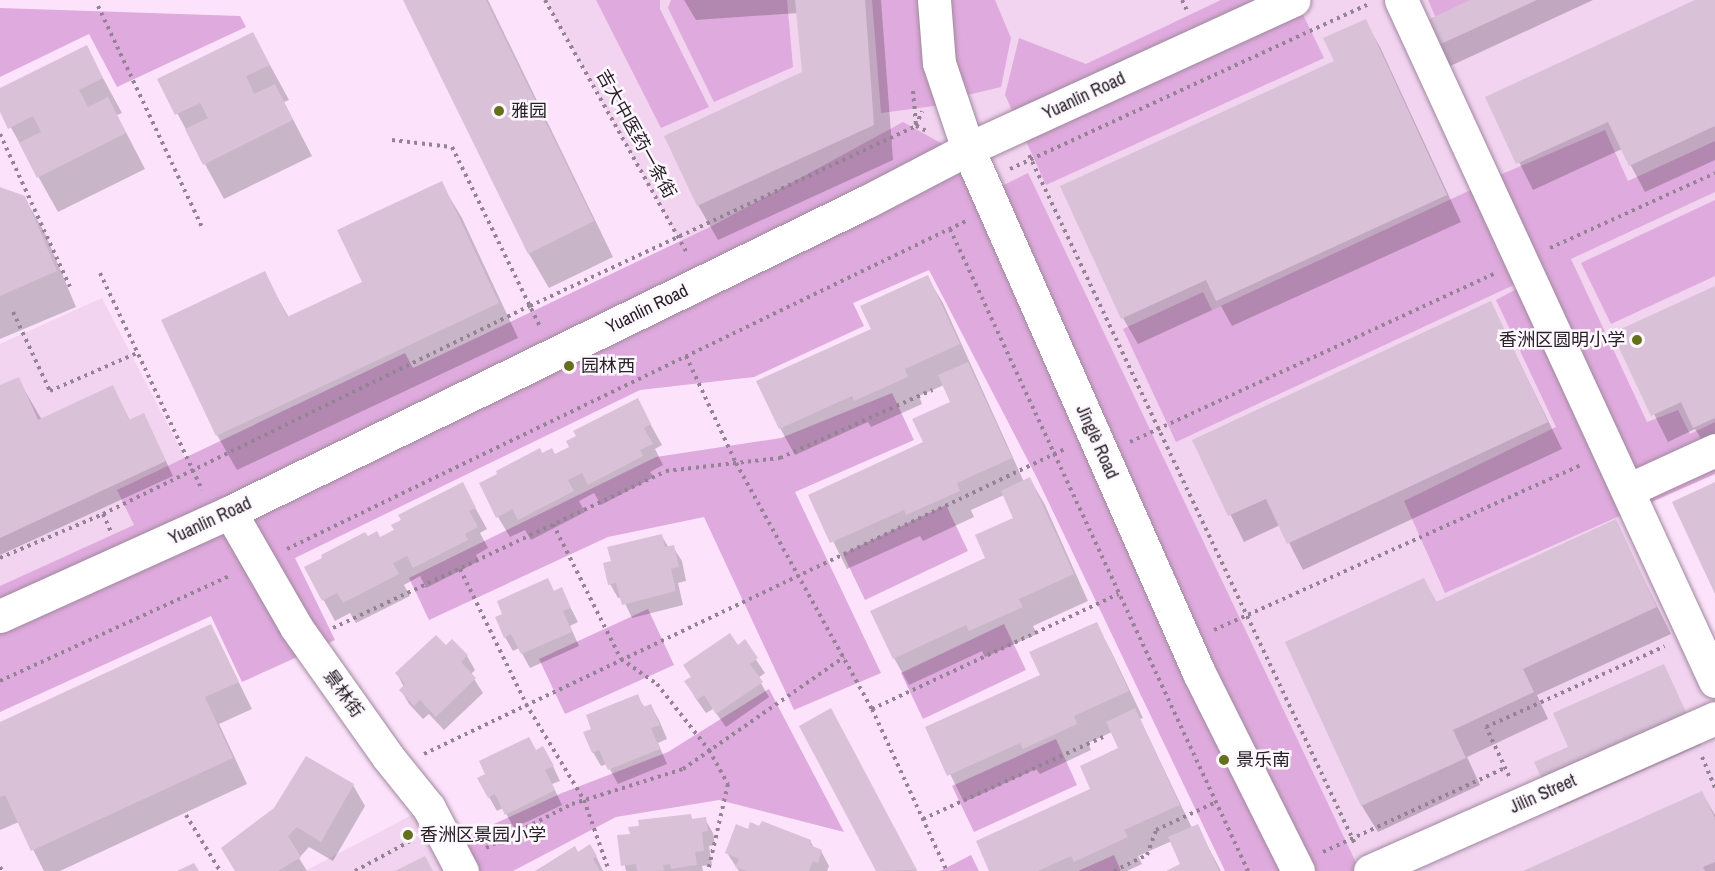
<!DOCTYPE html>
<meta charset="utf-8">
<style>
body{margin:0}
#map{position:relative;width:1715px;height:871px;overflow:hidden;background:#fce3fb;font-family:"Archivo Narrow","Noto Sans SC",sans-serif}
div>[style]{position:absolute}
.built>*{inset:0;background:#f2d3f0}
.green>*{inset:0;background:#dfaadd}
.shadow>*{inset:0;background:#0003}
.building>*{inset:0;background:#d9c1d8}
.path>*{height:4px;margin-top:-2px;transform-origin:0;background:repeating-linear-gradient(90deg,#948394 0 3px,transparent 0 7.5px)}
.roads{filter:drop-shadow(0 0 2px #9f889e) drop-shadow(0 0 2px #9f889e)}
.minor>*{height:33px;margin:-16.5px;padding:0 16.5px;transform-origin:16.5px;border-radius:16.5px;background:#fff}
.dots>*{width:16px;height:16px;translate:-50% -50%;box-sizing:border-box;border:3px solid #fdf8fd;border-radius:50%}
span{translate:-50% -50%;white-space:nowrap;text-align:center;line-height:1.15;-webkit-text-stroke:5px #fdf8fd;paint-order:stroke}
.street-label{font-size:18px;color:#292029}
.poi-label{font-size:18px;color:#292029}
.left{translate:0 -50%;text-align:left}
.right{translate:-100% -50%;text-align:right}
</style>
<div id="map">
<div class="built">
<div style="clip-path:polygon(545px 0,1715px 0,1715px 450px,1628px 490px,1715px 682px,1715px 871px,1298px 871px,968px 149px,703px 282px)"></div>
<div style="clip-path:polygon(102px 298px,216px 518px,0 616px,0 344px)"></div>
<div style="clip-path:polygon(427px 807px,462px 871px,305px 871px)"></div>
</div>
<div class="green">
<div style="clip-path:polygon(596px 0,660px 0,660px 9px,709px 107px,661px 128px)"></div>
<div style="clip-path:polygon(671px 0,787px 0,793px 67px,714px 102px,668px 8px)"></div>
<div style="clip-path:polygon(872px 0,924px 0,941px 105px,881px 113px)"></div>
<div style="clip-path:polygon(940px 0,995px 0,1011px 38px,1001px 87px,959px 97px)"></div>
<div style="clip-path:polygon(1221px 0,1296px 0,1324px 58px,1046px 185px,1005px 95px,1019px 38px,1086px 64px)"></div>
<div style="clip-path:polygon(1428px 0,1526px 0,1444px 37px)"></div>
<div style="clip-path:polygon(0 8px,240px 16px,246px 27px,117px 87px,89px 34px,0 77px)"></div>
<div style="clip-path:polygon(903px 122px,966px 157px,1290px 871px,1225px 871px,1036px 476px,929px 270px,853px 303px,864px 326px,754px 377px,640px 390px,295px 558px,335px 640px,242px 682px,211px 616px,0 712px,0 586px,134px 525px,117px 490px,405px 353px,413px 368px,712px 226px)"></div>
<div style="clip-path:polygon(1605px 130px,1628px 181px,1715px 141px,1715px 192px,1571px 259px,1647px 422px,1678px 410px,1690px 434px,1715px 422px,1715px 474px,1445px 593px,1404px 501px,1556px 427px,1496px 300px,1526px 284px,1479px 184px)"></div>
<div style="clip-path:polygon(1028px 173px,1360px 871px,1308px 871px,994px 190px)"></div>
<div style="clip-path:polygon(1475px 188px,1518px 283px,1176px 442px,1123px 329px,1203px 292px,1212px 310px)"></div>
<div style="clip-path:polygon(1715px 200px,1715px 276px,1611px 324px,1581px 263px)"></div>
<div style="clip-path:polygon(892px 393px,914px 440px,795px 492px,881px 673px,794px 710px,704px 517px,608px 537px,429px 620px,409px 578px,656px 457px,781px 438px)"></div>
<div style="clip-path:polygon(946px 505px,968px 551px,865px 600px,843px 554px)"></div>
<div style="clip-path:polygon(648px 609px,674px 665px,565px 714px,539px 659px)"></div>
<div style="clip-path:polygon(1004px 624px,1026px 670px,923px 719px,901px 673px)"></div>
<div style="clip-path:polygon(769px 689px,844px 832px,719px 800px,616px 817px,513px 871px,474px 871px,459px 840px,562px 793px,668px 752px)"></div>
<div style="clip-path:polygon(1056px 739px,1077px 785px,974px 832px,952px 786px)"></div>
<div style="clip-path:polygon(971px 855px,979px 871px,940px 871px)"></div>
<div style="clip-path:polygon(1114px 855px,1121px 871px,1078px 871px)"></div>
</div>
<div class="shadow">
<div style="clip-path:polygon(405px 0,488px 0,613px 257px,549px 288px,529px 254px)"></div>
<div style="clip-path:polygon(684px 0,881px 0,893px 160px,718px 240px,698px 205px,804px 73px,798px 13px,696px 20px)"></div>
<div style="clip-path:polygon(1473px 0,1593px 0,1446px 68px,1434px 48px)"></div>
<div style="clip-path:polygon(1699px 0,1715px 0,1715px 160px,1645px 192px,1622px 149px,1533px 190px,1487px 98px)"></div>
<div style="clip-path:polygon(1365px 21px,1380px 47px,1461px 222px,1232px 326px,1221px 306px,1138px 344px,1123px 318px,1336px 62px)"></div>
<div style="clip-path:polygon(253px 34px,289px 100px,284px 102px,312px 156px,224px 199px,159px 80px)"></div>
<div style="clip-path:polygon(86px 47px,122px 113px,117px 115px,145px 169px,58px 212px,0 108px,0 90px)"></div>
<div style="clip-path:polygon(441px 183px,462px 218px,518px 338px,237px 470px,217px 435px,264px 273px,289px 318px,364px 283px)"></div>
<div style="clip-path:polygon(0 188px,24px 197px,45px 233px,76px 307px,0 339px)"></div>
<div style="clip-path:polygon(927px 277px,943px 303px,1024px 482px,1030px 479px,1045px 505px,1088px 601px,1033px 626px,1037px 634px,985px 657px,982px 651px,909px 685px,894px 658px,987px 559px,1015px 518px,1004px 495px,971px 510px,974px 517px,923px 541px,920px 536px,847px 569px,810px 495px,925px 443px,952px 403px,944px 385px,919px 396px,922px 404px,871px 427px,868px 422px,795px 455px,780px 428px,873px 329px)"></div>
<div style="clip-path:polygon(1715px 287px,1715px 451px,1710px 453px,1695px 429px,1668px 442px,1614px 334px)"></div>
<div style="clip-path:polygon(1490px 302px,1562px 449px,1303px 570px,1280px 525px,1244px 542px,1194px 441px)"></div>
<div style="clip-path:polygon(18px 379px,42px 420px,113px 387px,130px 421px,144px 415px,173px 476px,0 555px,0 387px)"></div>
<div style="clip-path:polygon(637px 400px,662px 445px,655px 449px,663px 465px,650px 472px,654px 477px,601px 505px,594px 493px,579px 501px,585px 512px,531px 540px,525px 530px,510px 537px,498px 517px,542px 455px,555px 455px,571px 447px)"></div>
<div style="clip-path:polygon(462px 484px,487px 529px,480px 533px,488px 548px,476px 555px,479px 561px,426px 588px,420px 576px,404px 585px,410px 596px,356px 623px,350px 613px,335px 621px,306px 568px,367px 538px,380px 539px,396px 531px)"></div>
<div style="clip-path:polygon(1615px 521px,1671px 634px,1537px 695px,1548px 719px,1467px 757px,1480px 785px,1378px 832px,1362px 806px,1287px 643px,1424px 580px,1437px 603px)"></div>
<div style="clip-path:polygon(661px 535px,669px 548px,673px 547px,682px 561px,686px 581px,678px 583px,683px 605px,632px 618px,622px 597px,618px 598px,610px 584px,613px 562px)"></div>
<div style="clip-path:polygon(561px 589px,578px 622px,570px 626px,579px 646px,530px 668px,519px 648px,513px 651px,505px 637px)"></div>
<div style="clip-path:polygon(1096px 624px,1111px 651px,1143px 718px,1140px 719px,1192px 828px,1197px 826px,1221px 871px,1169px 871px,1182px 865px,1172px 841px,1138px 856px,1142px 864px,1127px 871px,991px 871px,1092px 790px,1120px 749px,1112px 732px,1088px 743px,1091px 750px,1040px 774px,1036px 769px,964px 802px,927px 728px,1042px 676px)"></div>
<div style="clip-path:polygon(211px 626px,252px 709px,219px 724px,247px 784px,60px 871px,44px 871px,19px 822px,0 830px,0 724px)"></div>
<div style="clip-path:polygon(744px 642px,765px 673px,758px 678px,769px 697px,726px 727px,713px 709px,706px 713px,694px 696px)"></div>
<div style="clip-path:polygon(445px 647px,467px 656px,475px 670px,471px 674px,483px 693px,444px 730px,429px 714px,423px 719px,409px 704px,401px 690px,404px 687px,397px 674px)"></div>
<div style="clip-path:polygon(1663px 666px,1701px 745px,1559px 808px,1547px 787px,1570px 747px)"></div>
<div style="clip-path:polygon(637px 696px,645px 708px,651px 706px,659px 720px,667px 739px,658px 743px,667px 764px,618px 784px,607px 764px,601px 766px,593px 752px,593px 729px)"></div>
<div style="clip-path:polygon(801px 726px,842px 731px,917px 871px,878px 871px)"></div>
<div style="clip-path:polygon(551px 762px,560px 781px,552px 784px,562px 805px,514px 828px,503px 808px,497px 811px,479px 779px)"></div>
<div style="clip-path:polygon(353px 785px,365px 806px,333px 861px,309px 847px,299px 858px,307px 871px,236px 871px)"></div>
<div style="clip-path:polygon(1702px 793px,1715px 815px,1715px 871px,1527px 871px)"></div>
<div style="clip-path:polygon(690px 815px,693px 821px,705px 819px,713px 833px,715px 845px,709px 846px,712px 865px,702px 866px,703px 871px,626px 871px,619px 837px,631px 835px)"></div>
<div style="clip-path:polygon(749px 831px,810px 841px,815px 849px,821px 851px,829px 866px,827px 871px,739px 871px,727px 853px)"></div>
<div style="clip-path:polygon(596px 856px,603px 871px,538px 871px)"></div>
</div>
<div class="building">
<div style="clip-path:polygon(403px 0,486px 0,594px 221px,528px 254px)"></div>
<div style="clip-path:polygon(795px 0,865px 0,874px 125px,697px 206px,664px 136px,802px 72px)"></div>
<div style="clip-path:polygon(1470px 0,1537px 0,1432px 48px,1421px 23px)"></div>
<div style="clip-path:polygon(1695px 0,1715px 0,1715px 126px,1629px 166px,1608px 122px,1516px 164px,1485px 97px)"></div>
<div style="clip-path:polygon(1366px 19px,1447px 195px,1216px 301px,1206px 280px,1121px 319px,1060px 186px,1334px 61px,1323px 38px)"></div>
<div style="clip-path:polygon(253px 32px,270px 65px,246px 76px,254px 94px,275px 84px,293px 120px,203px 165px,185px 129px,208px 118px,200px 103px,175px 115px,157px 79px)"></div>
<div style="clip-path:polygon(87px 45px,103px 78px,79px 90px,88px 107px,108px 97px,126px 133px,37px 178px,19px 143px,41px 132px,33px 116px,8px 129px,0 112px,0 88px)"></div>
<div style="clip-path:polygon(442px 181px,499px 303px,216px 436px,161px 320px,265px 271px,287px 317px,362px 282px,337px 230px)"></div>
<div style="clip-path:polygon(0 187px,25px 196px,57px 271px,0 296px)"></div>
<div style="clip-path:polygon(928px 275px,960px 344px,905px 369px,908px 377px,854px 401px,852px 396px,779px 429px,756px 381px,871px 329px,860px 306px)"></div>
<div style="clip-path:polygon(1715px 286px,1715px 418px,1693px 428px,1681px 402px,1651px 416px,1612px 333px)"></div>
<div style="clip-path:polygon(1491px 301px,1548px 422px,1287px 544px,1266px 499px,1228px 516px,1192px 440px)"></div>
<div style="clip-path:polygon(968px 362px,1012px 458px,957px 483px,960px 491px,906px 515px,904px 510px,830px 543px,808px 495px,923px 442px,912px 419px,950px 402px,938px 375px)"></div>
<div style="clip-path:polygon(19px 377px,38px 420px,113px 385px,129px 420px,144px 413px,166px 461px,0 538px,0 385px)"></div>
<div style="clip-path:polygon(638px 398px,651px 424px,644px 428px,653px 444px,640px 450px,643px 456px,588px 485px,582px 473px,568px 480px,574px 491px,518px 520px,512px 509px,496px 518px,479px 483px,497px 474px,496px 471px,540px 448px,542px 453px,552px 448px,555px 454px,569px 447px,566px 441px,576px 436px,573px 431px)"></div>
<div style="clip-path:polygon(1030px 477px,1074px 574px,1019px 599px,1023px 607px,969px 631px,966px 625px,893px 659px,870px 611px,985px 558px,975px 535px,1013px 518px,1001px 491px)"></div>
<div style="clip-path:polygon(463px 482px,476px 508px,469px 511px,478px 527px,465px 534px,468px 540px,413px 568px,407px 556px,393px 563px,399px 574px,343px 603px,337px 593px,322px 601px,304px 567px,322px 558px,321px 555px,365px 532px,368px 536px,377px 531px,380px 537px,394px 530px,391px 525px,401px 520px,398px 515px)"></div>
<div style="clip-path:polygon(1715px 482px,1715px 594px,1672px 502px)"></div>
<div style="clip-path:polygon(1616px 519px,1657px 607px,1523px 669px,1534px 692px,1453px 730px,1466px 758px,1361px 806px,1285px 642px,1424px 578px,1436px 602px)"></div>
<div style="clip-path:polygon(662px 534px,665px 547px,674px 545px,679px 567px,671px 569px,676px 591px,622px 605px,616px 583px,608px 585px,603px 563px,611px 561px,607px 547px)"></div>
<div style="clip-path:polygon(548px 578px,554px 591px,562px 587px,571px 608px,563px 611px,572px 632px,521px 654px,511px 634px,504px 638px,495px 617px,502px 614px,497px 601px)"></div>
<div style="clip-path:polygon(1097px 622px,1129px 691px,1074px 716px,1077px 724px,1023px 749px,1020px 743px,947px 776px,925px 727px,1040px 675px,1029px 652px)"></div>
<div style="clip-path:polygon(211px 624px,239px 682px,205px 697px,233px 758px,31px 851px,5px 795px,0 797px,0 722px)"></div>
<div style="clip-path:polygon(730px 633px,738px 645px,745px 639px,758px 658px,750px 664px,763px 682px,716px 714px,704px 695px,697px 700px,684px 681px,691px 677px,683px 665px)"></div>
<div style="clip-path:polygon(436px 635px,446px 645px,452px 639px,468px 655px,461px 662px,476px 678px,436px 717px,420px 700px,414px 706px,399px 690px,405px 684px,395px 673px)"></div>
<div style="clip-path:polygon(1664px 664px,1691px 723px,1546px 788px,1534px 762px,1568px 747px,1553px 713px)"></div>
<div style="clip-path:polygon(638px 694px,643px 707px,651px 704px,660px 725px,651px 728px,660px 749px,608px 770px,599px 750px,592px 753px,583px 732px,591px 729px,586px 715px)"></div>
<div style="clip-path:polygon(831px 708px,917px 870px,876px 871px,799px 726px)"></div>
<div style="clip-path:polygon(1135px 708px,1180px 805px,1124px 830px,1128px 837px,1074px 862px,1071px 856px,1038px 871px,989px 871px,976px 841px,1090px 789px,1080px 766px,1118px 748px,1106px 722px)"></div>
<div style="clip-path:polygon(529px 737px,536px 750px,543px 746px,554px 766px,545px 770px,555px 790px,505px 815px,495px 794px,488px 798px,477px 778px,485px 774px,479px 761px)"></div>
<div style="clip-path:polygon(306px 756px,354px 784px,321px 842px,297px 827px,288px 836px,301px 857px,278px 871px,235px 871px,221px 848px,274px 808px)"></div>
<div style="clip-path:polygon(1702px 791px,1715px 818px,1715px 862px,1703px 867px,1705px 871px,1523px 871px)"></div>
<div style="clip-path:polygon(691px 814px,692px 819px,706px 817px,708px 831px,702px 832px,704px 851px,695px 852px,697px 865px,671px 869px,670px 864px,663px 865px,664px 870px,655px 871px,637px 871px,636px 864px,621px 866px,617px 835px,630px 834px,628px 827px,639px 826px,638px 820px)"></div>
<div style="clip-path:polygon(762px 821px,811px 840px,810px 845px,822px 850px,818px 863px,813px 861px,809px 871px,746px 871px,735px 867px,739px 859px,725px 853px,736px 824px,748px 829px,750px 822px,759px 826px)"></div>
<div style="clip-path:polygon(1198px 824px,1219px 871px,1166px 871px,1180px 864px,1168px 837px)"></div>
<div style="clip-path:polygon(590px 844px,597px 856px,593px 859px,600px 871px,535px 871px,575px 846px,578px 852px)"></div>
<div style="clip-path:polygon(425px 856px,433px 871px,395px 871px)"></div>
<div style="clip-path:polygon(194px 863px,199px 871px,177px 871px)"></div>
</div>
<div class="path">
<div style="left:545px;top:0;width:292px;rotate:60.7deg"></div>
<div style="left:1182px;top:0;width:14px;rotate:65deg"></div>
<div style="left:98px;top:6px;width:244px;rotate:64.8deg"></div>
<div style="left:913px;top:91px;width:35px;rotate:85deg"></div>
<div style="left:916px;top:126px;width:14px;rotate:25deg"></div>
<div style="left:0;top:134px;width:168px;rotate:65.4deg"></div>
<div style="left:392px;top:140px;width:60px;rotate:6.7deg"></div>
<div style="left:452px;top:147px;width:200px;rotate:63.9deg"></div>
<div style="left:1029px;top:155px;width:764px;rotate:64.68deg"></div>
<div style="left:1010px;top:169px;width:397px;rotate:-24.7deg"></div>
<div style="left:950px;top:229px;width:708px;rotate:65.1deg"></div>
<div style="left:1550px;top:248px;width:181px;rotate:-24.4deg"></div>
<div style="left:100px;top:273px;width:240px;rotate:64.8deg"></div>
<div style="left:13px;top:312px;width:87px;rotate:64.9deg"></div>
<div style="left:50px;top:391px;width:95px;rotate:-23.6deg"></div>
<div style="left:686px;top:356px;width:118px;rotate:65deg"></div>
<div style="left:736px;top:463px;width:281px;rotate:61.1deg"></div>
<div style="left:872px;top:709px;width:179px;rotate:65.2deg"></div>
<div style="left:1130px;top:442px;width:401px;rotate:-24.8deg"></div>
<div style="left:103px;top:514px;width:475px;rotate:-26deg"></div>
<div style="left:530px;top:306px;width:426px;rotate:-25deg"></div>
<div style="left:916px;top:126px;width:16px;rotate:-68deg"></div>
<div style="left:553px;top:524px;width:151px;rotate:63.3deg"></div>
<div style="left:621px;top:659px;width:44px;rotate:34.8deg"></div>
<div style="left:657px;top:684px;width:84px;rotate:51.8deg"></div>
<div style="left:709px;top:750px;width:39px;rotate:61deg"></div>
<div style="left:728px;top:784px;width:89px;rotate:102.9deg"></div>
<div style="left:287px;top:549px;width:754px;rotate:-25.78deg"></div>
<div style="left:0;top:558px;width:112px;rotate:-23.1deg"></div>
<div style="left:103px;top:514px;width:20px;rotate:66deg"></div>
<div style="left:460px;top:569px;width:150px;rotate:63.9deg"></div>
<div style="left:526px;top:704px;width:112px;rotate:58.9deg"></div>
<div style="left:584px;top:800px;width:75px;rotate:70.6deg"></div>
<div style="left:333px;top:628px;width:368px;rotate:-25.2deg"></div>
<div style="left:666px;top:471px;width:115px;rotate:-6.5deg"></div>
<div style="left:780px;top:458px;width:167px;rotate:-24.1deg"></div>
<div style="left:1214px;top:630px;width:402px;rotate:-24.2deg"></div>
<div style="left:0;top:681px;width:254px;rotate:-24.6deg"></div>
<div style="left:872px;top:709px;width:272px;rotate:-25deg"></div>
<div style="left:424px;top:754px;width:712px;rotate:-25.45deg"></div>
<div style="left:1702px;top:757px;width:33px;rotate:67deg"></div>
<div style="left:1509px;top:776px;width:54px;rotate:-115.1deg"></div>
<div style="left:1486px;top:727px;width:196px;rotate:-24.3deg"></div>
<div style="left:186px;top:815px;width:66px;rotate:58.7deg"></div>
<div style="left:923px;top:819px;width:198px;rotate:-24.5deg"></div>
<div style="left:486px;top:848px;width:97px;rotate:-27.1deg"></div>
<div style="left:572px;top:804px;width:116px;rotate:-17.5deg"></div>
<div style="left:683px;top:769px;width:196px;rotate:-34.8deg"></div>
<div style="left:1323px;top:852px;width:200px;rotate:-24.8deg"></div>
<div style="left:0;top:867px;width:4px;rotate:63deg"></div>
<div style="left:355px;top:871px;width:65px;rotate:-28.5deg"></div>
<div style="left:1114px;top:871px;width:37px;rotate:-26deg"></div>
<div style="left:1147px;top:855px;width:27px;rotate:-70deg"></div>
<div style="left:1156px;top:830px;width:66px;rotate:-25deg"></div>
</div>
<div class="roads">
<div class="minor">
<div style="left:934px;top:0;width:63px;rotate:85.5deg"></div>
<div style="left:939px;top:63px;width:91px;rotate:71.4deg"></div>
<div style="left:968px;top:149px;width:573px;rotate:66.21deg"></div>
<div style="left:1199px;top:673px;width:221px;rotate:63.4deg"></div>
<div style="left:1401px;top:0;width:750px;rotate:65.25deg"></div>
<div style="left:1628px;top:490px;width:96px;rotate:-24.7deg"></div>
<div style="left:230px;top:512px;width:133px;rotate:60.1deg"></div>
<div style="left:296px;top:627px;width:159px;rotate:54.7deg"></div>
<div style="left:388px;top:757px;width:65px;rotate:51.2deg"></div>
<div style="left:429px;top:808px;width:71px;rotate:62.4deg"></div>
<div style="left:0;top:616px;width:252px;rotate:-24.3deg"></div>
<div style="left:230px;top:512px;width:710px;rotate:-25.99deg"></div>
<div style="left:868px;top:201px;width:113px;rotate:-27.5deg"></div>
<div style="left:968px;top:149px;width:358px;rotate:-24.6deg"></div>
<div style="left:1370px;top:871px;width:377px;rotate:-23.9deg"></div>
</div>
</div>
<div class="dots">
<div style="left:499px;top:111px;background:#64701b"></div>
<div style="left:1637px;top:340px;background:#64701b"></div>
<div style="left:569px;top:366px;background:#64701b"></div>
<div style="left:1224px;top:760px;background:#64701b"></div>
<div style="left:408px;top:835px;background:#64701b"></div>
</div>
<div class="street-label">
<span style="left:1084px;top:96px;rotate:-25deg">Yuanlin Road</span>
<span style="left:636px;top:134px;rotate:61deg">吉大中医药一条街</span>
<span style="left:647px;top:309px;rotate:-26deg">Yuanlin Road</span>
<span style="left:1097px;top:442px;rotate:66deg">Jǐnglè Road</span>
<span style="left:210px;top:521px;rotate:-25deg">Yuanlin Road</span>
<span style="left:343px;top:694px;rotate:54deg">景林街</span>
<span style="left:1543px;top:794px;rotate:-24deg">Jilin Street</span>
</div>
<div class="poi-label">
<span class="left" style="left:511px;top:111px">雅园</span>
<span class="right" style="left:1625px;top:340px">香洲区圆明小学</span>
<span class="left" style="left:581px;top:366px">园林西</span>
<span class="left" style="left:1236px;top:760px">景乐南</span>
<span class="left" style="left:420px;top:835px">香洲区景园小学</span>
</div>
</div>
